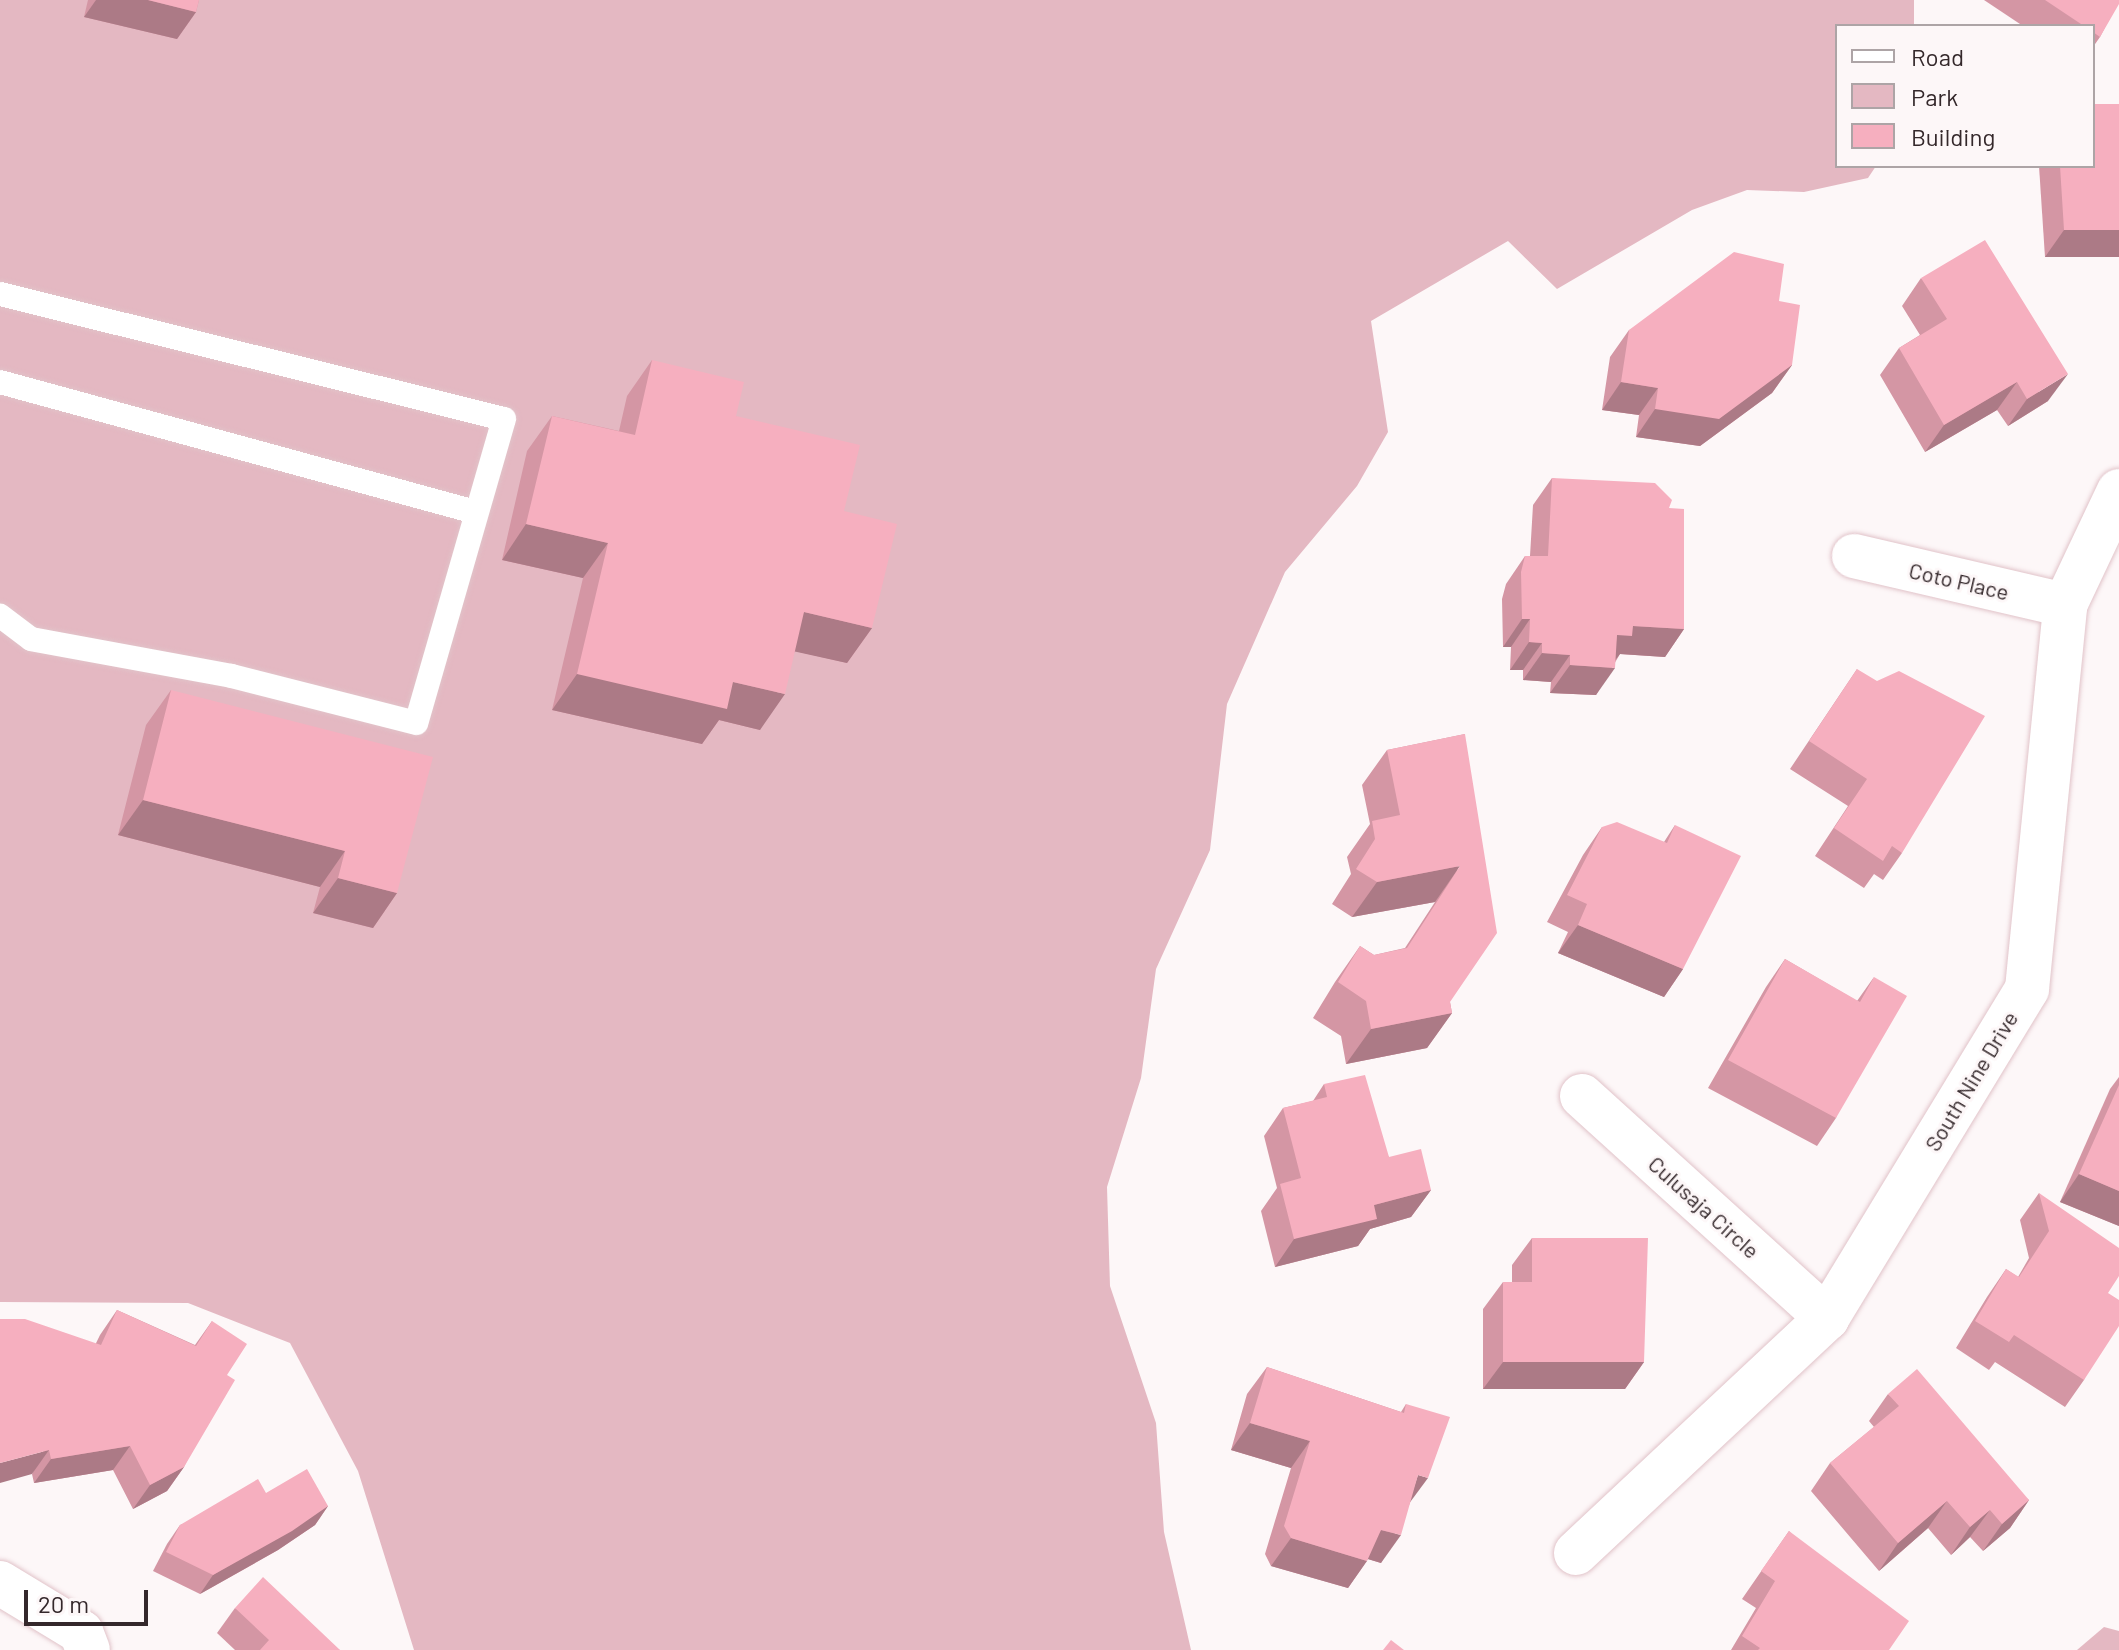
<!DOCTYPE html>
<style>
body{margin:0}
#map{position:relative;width:2119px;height:1650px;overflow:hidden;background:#fdf7f8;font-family:Barlow,sans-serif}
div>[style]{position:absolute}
.green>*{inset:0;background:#e4b8c2}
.roads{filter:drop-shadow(0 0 2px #e1c3c9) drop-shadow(0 0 2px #e1c3c9)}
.lane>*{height:24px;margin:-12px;padding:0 12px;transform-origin:12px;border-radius:12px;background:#fff}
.street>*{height:44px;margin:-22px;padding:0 22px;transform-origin:22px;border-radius:22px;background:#fff}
.wall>*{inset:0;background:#d496a4}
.shaded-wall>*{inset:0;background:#ac7a86}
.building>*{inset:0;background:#f6afbf}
span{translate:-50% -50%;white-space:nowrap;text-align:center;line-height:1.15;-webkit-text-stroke:6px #fdf7f8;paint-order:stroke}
.street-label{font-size:22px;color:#34282b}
.legend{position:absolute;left:1835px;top:24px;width:260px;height:144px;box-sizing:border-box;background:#fdf7f8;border:2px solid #ada4a6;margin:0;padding:10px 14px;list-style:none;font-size:24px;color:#34282b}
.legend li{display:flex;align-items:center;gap:16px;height:40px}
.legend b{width:40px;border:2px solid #ada4a6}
.scale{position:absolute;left:24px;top:1590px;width:124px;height:36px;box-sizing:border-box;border:4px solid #34282b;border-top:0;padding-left:10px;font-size:24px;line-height:28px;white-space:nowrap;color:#34282b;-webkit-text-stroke:6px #fdf7f8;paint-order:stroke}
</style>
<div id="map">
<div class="green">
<div style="clip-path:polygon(0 0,1914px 0,1914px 26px,1837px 26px,1837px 166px,1876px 166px,1868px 178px,1804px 192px,1747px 190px,1692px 210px,1557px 289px,1508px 241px,1371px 321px,1388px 432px,1357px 486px,1285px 572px,1227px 704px,1210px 850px,1156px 969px,1141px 1078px,1107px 1187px,1110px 1286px,1156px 1423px,1164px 1532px,1191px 1650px,414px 1650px,358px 1471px,290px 1343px,188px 1303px,0 1302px)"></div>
<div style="clip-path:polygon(2104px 1627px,2119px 1631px,2119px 1650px,2077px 1650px)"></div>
</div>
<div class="roads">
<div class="lane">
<div style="left:0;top:294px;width:519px;rotate:13.93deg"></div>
<div style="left:504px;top:419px;width:316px;rotate:106.1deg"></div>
<div style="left:416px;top:723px;width:190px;rotate:-165.7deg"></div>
<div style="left:232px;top:676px;width:204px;rotate:-169.6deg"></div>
<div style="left:31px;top:639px;width:39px;rotate:-143deg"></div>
<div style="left:0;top:382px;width:492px;rotate:15.3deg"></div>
</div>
<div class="street">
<div style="left:1854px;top:556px;width:217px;rotate:13.1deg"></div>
<div style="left:1582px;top:1096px;width:331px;rotate:42.2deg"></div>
<div style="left:1576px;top:1553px;width:344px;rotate:-43.1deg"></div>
<div style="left:1827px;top:1318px;width:385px;rotate:-58.7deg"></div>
<div style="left:2027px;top:989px;width:386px;rotate:-84.3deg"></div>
<div style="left:2065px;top:605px;width:126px;rotate:-64.7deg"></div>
<div style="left:0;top:1583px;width:95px;rotate:31.2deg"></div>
<div style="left:81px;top:1632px;width:19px;rotate:69deg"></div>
</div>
</div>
<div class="wall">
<div style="clip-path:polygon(88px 0,199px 0,196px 12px,177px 39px,84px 17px)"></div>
<div style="clip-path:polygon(1984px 0,2119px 0,2100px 37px,2093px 47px,2093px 26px,2023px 26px)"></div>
<div style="clip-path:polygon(2039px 166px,2093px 166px,2119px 257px,2045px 257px)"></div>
<div style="clip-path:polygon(1921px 278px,2048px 401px,2008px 426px,1997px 410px,1925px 452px,1880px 375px,1899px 348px,1920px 335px,1902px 306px)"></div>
<div style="clip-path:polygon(1779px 301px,1792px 365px,1772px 393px,1700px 446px,1636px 437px,1639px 415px,1602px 410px,1610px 357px,1629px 330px)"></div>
<div style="clip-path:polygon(652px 360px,736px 416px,844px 511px,872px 628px,847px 663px,795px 651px,760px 730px,719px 720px,702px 744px,552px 710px,583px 578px,502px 560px,527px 451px,552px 416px,619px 431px,627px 396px)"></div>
<div style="clip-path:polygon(1552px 478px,1669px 508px,1684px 629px,1665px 657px,1620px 654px,1596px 695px,1550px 693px,1551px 682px,1523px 680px,1523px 670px,1510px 670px,1511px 647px,1503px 647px,1502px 599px,1506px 584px,1525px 556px,1530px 556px,1533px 505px)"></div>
<div style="clip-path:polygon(1857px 669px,1902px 853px,1883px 880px,1874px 874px,1864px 888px,1815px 856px,1848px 806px,1790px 769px)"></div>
<div style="clip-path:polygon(171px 690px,397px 893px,373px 928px,313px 913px,320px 887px,118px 835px,146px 725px)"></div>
<div style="clip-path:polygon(1465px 734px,1450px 1002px,1452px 1013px,1427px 1048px,1346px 1064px,1341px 1036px,1313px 1018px,1335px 982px,1360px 946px,1374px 955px,1405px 948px,1435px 902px,1352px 917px,1332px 904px,1351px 874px,1347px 857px,1370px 824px,1362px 785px,1387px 750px)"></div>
<div style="clip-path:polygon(1675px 825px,1683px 969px,1664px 997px,1558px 953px,1568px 932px,1547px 922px,1583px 855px,1602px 827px,1664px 842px)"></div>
<div style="clip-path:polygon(1785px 959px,1857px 1001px,1874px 977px,1836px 1118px,1817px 1146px,1708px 1088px,1766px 987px)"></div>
<div style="clip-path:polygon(2119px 1077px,2119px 1226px,2060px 1202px,2110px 1089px)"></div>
<div style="clip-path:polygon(1324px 1084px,1389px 1157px,1431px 1190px,1411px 1217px,1370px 1229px,1358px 1246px,1275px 1267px,1261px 1211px,1277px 1188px,1264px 1136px,1283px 1108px,1313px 1101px)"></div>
<div style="clip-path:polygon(2039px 1193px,2108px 1293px,2084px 1380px,2065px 1407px,1995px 1362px,1989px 1370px,1956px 1348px,1987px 1297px,2006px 1269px,2018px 1277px,2029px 1258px,2020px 1220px)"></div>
<div style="clip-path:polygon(1532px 1238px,1644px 1362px,1625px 1389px,1483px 1389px,1483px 1309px,1503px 1282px,1512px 1282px,1512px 1265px)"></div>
<div style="clip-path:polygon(117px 1310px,195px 1345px,212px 1321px,227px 1375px,184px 1467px,167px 1491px,133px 1509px,113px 1470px,34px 1483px,32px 1474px,100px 1335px)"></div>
<div style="clip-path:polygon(1267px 1367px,1401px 1412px,1406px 1404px,1410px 1503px,1381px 1563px,1368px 1559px,1348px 1588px,1271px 1566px,1265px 1554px,1291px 1468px,1231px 1450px,1247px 1394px)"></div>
<div style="clip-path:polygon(1888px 1394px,2029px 1500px,2010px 1528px,1983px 1551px,1970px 1537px,1951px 1555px,1928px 1528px,1879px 1571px,1811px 1491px,1830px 1463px,1874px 1427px,1869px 1421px)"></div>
<div style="clip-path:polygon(266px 1493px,328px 1506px,315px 1525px,278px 1550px,200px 1594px,153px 1571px,167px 1544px,180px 1525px)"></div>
<div style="clip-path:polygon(1789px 1531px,1889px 1650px,1731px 1650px,1756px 1608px,1742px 1599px)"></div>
<div style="clip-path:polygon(235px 1608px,340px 1650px,235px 1650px,217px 1633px)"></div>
</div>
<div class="shaded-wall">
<div style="clip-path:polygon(96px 0,148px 0,196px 12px,177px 39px,84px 17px)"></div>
<div style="clip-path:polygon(2064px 230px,2119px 230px,2119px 257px,2045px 257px)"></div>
<div style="clip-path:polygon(1792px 365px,1772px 393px,1700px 446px,1636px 437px,1655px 409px)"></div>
<div style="clip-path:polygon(2068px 374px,2048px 401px,2008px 426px,2027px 399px)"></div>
<div style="clip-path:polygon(1621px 382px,1658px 388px,1639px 415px,1602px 410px)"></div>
<div style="clip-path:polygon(2017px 382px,1997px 410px,1925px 452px,1944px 425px)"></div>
<div style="clip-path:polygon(526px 524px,608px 543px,583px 578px,502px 560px)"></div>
<div style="clip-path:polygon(804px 612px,872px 628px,847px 663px,779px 648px)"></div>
<div style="clip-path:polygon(1522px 619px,1530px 619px,1511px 647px,1503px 647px)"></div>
<div style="clip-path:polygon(1633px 626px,1684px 629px,1665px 657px,1620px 654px,1613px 663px,1617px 635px)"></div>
<div style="clip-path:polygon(1529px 642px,1542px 643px,1523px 670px,1510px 670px)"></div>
<div style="clip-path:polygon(1542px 653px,1570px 655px,1551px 682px,1523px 680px)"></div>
<div style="clip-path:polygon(1570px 665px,1615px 668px,1596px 695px,1550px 693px)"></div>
<div style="clip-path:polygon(577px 674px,733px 682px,785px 694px,760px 730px,719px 720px,702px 744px,552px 710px)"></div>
<div style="clip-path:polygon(143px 800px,345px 851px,320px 887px,118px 835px)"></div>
<div style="clip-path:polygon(1460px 866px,1435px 902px,1352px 917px,1377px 882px)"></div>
<div style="clip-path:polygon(338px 878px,397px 893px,373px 928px,313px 913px)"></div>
<div style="clip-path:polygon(1578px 925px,1683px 969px,1664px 997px,1558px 953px)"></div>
<div style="clip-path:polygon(1452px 1013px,1427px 1048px,1346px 1064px,1371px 1029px)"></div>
<div style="clip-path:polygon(2079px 1174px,2119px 1191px,2119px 1226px,2060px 1202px)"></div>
<div style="clip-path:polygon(1431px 1190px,1411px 1217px,1370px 1229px,1358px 1246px,1275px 1267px,1294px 1239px,1374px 1205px)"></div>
<div style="clip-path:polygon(1503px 1362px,1644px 1362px,1625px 1389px,1483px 1389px)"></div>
<div style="clip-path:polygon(1250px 1423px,1310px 1441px,1291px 1468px,1231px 1450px)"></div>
<div style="clip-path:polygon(130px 1446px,113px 1470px,34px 1483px,51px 1459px)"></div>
<div style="clip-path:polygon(49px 1450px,32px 1474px,0 1483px,0 1463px)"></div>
<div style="clip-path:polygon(184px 1467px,167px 1491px,133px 1509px,150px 1485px)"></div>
<div style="clip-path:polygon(1418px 1475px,1428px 1478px,1408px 1505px)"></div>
<div style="clip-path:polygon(2029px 1500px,2010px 1528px,1983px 1551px,2002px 1524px)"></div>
<div style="clip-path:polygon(1947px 1501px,1928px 1528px,1879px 1571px,1898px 1543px)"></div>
<div style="clip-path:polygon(328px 1506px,315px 1525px,278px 1550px,200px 1594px,213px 1575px)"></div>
<div style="clip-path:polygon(1990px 1510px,1970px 1537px,1951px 1555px,1970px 1527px)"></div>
<div style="clip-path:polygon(1381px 1530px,1401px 1535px,1381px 1563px,1361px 1557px)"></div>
<div style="clip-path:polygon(1291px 1538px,1367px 1561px,1348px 1588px,1271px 1566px)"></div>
</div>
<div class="building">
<div style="clip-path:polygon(148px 0,199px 0,196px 12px)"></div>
<div style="clip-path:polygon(2045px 0,2119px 0,2119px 4px,2100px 37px,2093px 32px,2093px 26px,2084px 26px)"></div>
<div style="clip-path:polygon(2093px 104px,2119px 104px,2119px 230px,2064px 230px,2060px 166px,2093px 166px)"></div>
<div style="clip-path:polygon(1985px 240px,2068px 374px,2027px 399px,2017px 382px,1944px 425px,1899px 348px,1947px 319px,1921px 278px)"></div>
<div style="clip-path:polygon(1734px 252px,1784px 264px,1779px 301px,1800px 305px,1792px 365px,1719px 419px,1655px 409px,1658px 388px,1621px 382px,1629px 330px)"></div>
<div style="clip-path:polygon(652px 360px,744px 382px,736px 416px,860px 445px,844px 511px,897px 524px,872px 628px,804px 612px,785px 694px,733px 682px,727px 709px,577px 674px,608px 543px,526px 524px,552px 416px,635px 435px)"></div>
<div style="clip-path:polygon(1552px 478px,1655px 483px,1672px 500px,1669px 508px,1684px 509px,1684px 629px,1633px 626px,1632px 636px,1617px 635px,1615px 668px,1570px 665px,1570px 655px,1542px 653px,1542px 643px,1529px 642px,1530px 619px,1522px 619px,1521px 572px,1525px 556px,1548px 556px)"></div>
<div style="clip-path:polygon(1857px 669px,1877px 681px,1899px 671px,1985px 716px,1902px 853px,1892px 846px,1883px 861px,1834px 828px,1867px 779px,1809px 741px)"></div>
<div style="clip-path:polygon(171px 690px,433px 757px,397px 893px,338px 878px,345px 851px,143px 800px)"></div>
<div style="clip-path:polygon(1465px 734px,1497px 933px,1450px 1002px,1452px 1013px,1371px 1029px,1366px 1001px,1338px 982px,1360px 946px,1374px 955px,1407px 948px,1460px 866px,1377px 882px,1356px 869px,1375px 839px,1372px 821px,1400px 815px,1387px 750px)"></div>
<div style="clip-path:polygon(1617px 822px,1667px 843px,1675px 825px,1741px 856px,1683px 969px,1578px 925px,1587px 904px,1567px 895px,1602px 827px)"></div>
<div style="clip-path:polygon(1785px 959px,1860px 1002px,1874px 977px,1907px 996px,1836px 1118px,1728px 1060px)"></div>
<div style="clip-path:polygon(1365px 1075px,1389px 1157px,1421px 1149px,1431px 1190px,1374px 1205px,1377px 1219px,1294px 1239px,1280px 1184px,1301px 1178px,1283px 1108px,1327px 1097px,1324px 1084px)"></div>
<div style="clip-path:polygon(2119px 1085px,2119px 1191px,2079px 1174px)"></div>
<div style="clip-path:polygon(2039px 1193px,2119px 1248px,2119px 1276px,2108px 1293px,2119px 1300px,2119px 1326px,2084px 1380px,2014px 1335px,2009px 1342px,1975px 1321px,2006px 1269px,2019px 1277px,2049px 1231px)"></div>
<div style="clip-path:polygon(1532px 1238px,1648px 1238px,1644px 1362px,1503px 1362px,1503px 1282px,1532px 1282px)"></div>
<div style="clip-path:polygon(117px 1310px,196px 1346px,212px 1321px,247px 1344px,227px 1375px,235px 1380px,184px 1467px,150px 1485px,130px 1446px,51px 1459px,49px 1450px,0 1463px,0 1319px,25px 1319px,101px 1345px)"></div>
<div style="clip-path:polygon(1267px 1367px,1404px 1413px,1406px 1404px,1450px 1417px,1428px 1478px,1418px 1475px,1401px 1535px,1381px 1530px,1367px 1561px,1291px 1538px,1284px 1526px,1310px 1441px,1250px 1423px)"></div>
<div style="clip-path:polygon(1917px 1369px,2029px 1500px,2002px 1524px,1990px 1510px,1970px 1527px,1947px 1501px,1898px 1543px,1830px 1463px,1899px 1406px,1888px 1394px)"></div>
<div style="clip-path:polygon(307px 1469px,328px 1506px,292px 1531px,213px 1575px,166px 1552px,180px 1525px,258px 1479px,266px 1493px)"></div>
<div style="clip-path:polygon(1789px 1531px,1909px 1621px,1889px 1650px,1758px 1650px,1760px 1648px,1742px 1636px,1775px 1581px,1761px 1571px)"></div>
<div style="clip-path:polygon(263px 1577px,340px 1650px,260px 1650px,269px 1640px,235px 1608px)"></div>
<div style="clip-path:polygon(1391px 1640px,1404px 1650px,1383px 1650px)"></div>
</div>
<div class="street-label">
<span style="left:1959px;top:581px;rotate:13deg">Coto Place</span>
<span style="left:1971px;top:1081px;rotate:-59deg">South Nine Drive</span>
<span style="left:1704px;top:1207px;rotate:42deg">Culusaja Circle</span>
</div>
<ul class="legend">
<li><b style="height:10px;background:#fff"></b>Road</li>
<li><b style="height:22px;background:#e4b8c2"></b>Park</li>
<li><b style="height:22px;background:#f6afbf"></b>Building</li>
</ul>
<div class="scale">20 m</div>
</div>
